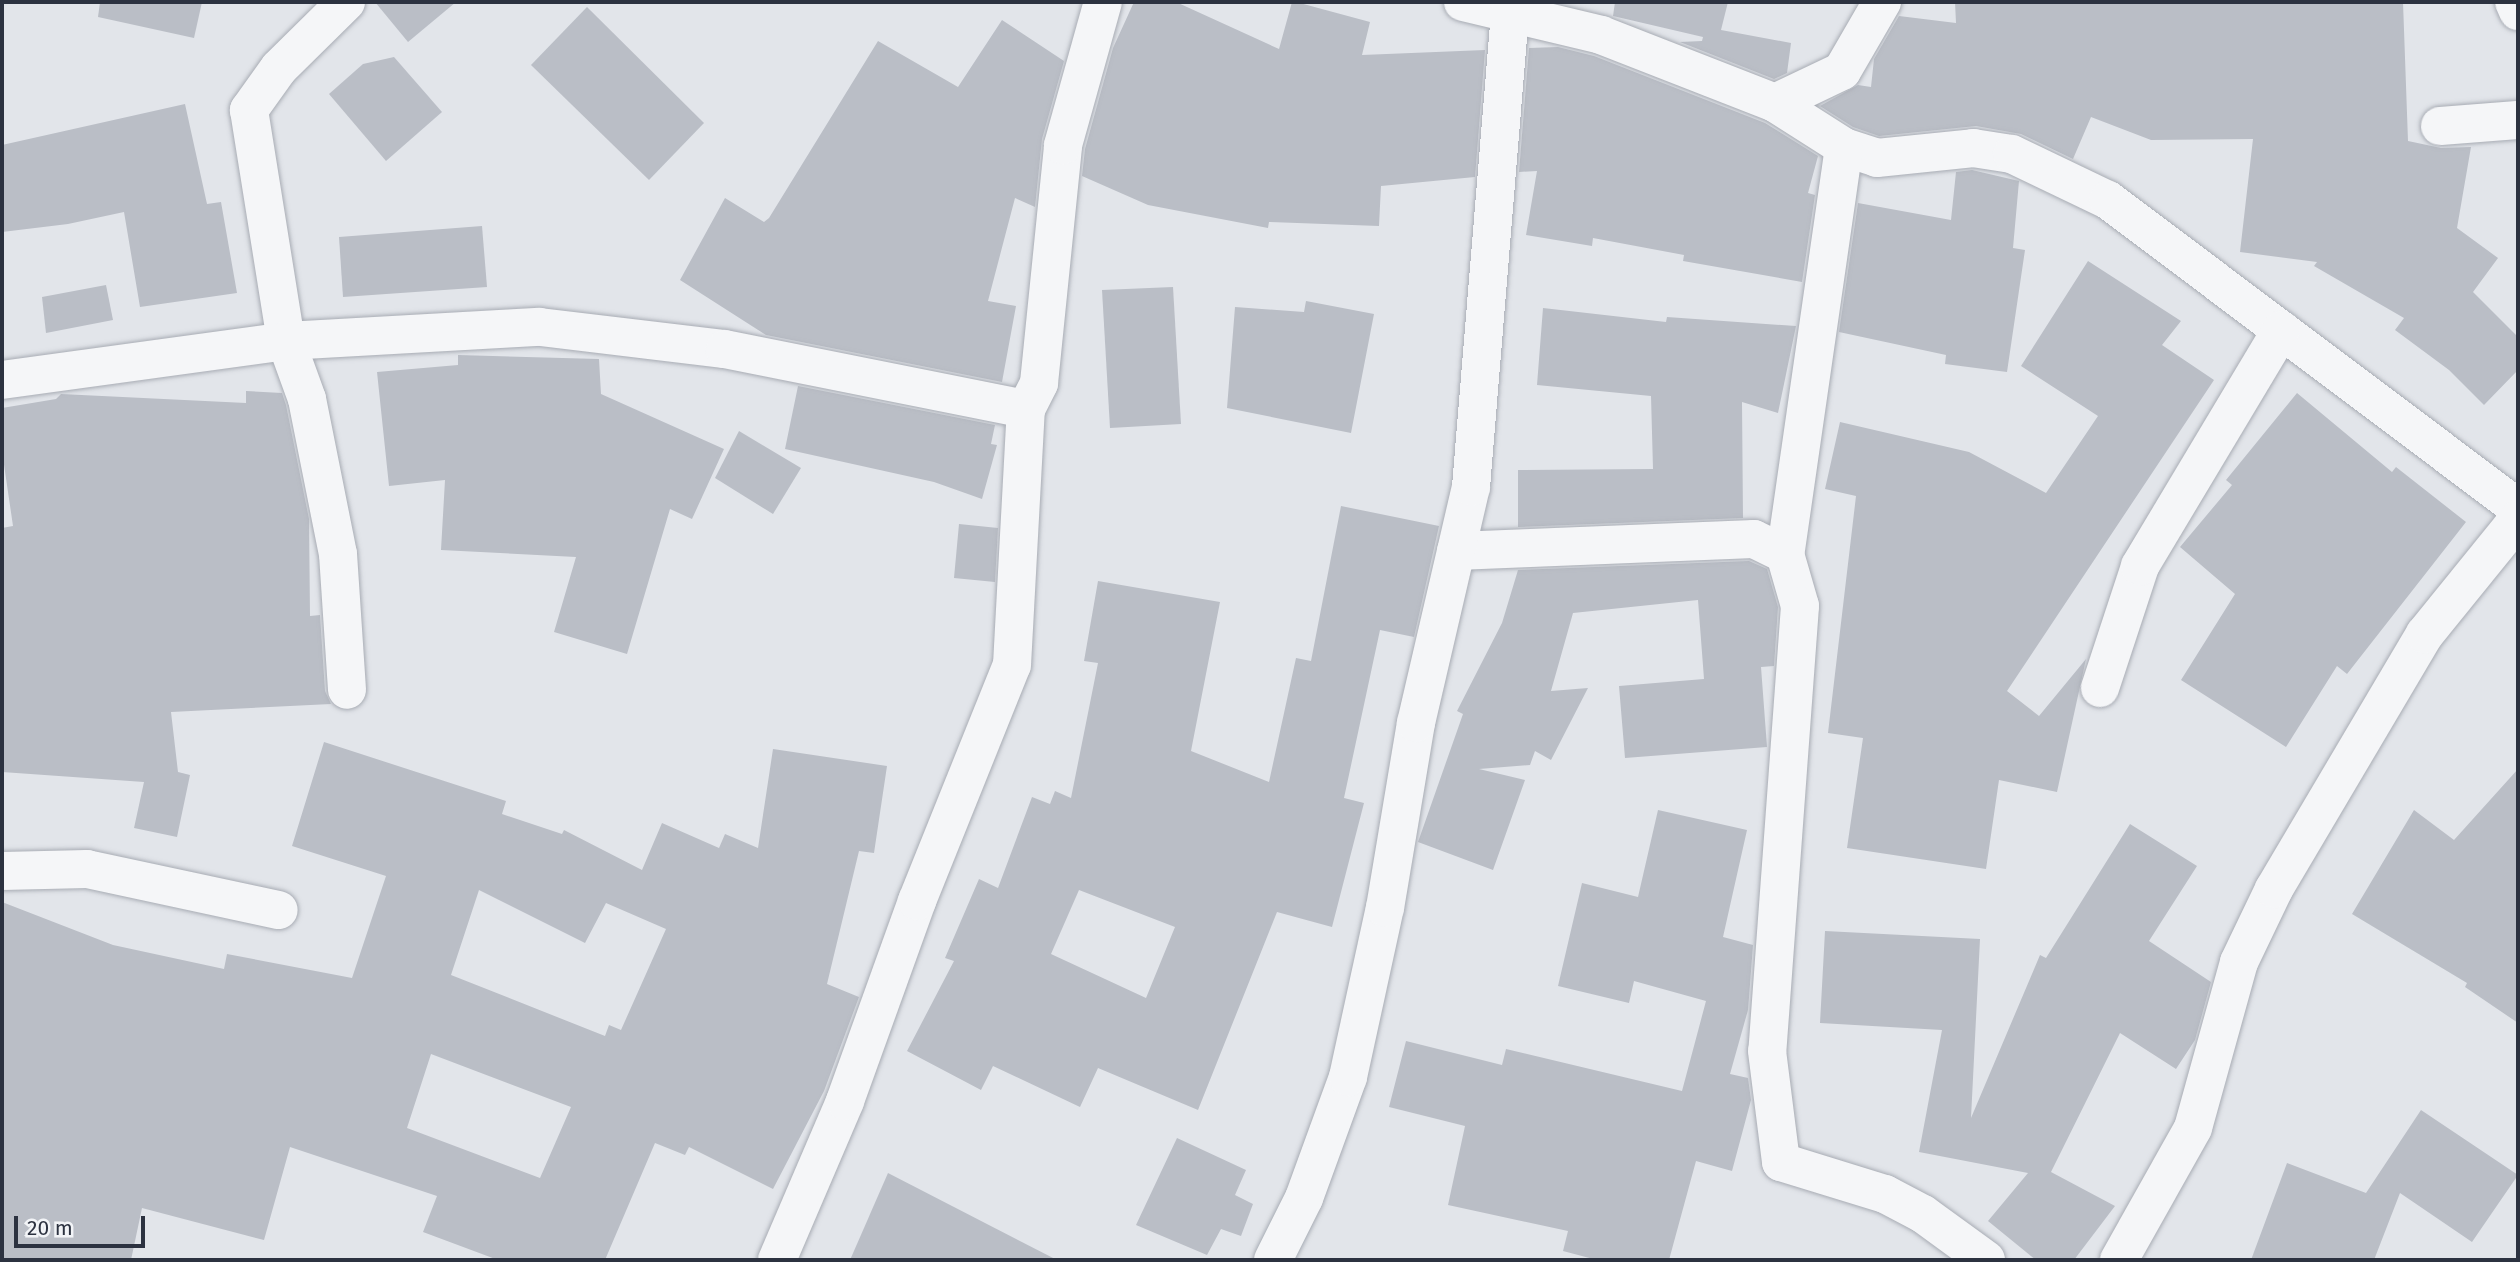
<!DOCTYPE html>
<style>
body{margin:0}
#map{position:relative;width:2520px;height:1262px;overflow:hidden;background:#e2e5ea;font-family:"Fira Sans",sans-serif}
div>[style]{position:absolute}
.building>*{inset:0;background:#babec6}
.roads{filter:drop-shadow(0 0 2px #a8acb4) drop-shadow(0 0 2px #a8acb4)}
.minor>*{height:38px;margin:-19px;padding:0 19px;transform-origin:19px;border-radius:19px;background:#f5f6f8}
span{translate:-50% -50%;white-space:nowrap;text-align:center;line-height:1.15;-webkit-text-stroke:5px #f2f4f7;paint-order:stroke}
.frame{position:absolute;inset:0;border:4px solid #2c3240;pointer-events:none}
.scale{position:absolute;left:14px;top:1216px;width:131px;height:32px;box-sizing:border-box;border:4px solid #2c3240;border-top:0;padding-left:9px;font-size:21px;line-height:24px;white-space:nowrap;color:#2c3240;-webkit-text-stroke:5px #f2f4f7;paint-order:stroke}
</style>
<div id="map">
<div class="building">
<div style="clip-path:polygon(100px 2px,202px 2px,194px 38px,98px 17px)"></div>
<div style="clip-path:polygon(375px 2px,456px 2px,408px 42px)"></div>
<div style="clip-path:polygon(1134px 2px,1176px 2px,1279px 49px,1292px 2px,1296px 2px,1370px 22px,1362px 55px,1485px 50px,1475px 177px,1381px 186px,1379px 226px,1269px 222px,1268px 228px,1148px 205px,1082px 176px,1085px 149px,1113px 48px)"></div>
<div style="clip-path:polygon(1615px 2px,1728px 2px,1721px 30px,1791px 43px,1787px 73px,1774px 79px,1680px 42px,1702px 41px,1703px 37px,1613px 16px)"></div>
<div style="clip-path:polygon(1955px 2px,2403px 2px,2408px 141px,2441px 148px,2471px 147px,2457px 228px,2498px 258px,2473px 292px,2518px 337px,2518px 370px,2484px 405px,2449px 370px,2395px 330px,2404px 318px,2314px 266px,2317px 262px,2240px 252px,2253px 139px,2151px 140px,2091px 117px,2073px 159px,2021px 134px,1976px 126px,1879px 136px,1853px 127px,1820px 106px,1858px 85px,1871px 87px,1874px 59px,1899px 16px,1956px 23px)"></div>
<div style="clip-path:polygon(587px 7px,704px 123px,649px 180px,531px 65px)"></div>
<div style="clip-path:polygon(1002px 20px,1064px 61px,1042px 139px,1035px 207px,1015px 198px,988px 301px,1016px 306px,1002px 382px,766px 335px,680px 280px,725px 198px,764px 222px,769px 218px,878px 41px,958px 87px)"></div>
<div style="clip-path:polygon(1558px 47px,1594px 56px,1765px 123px,1818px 156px,1808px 193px,1815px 195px,1802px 282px,1683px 261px,1684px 255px,1593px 238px,1592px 246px,1526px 235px,1537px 171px,1519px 172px,1529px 48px)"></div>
<div style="clip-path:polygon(394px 57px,442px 112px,386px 161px,329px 94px,363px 64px)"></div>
<div style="clip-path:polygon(185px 104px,207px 204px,221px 202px,237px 293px,140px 307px,124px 212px,68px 224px,2px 232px,2px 145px)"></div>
<div style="clip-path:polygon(1972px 170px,2019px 181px,2013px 248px,2025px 250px,2007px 372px,1945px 364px,1946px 355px,1839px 332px,1858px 203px,1951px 220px,1956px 172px)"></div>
<div style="clip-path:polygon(482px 226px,487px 287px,343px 297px,339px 237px)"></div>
<div style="clip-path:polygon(2088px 261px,2181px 321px,2162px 345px,2214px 380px,2007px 691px,2039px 716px,2086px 659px,2057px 792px,1999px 780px,1986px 869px,1847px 848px,1863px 738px,1828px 733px,1856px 496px,1825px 489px,1840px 422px,1969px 452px,2046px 493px,2098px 416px,2021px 366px)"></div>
<div style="clip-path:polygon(106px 285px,113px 320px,46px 333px,42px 297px)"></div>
<div style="clip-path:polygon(1173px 287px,1181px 424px,1110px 428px,1102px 290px)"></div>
<div style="clip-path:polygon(1306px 301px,1374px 314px,1351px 433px,1227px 408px,1235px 307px,1304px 312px)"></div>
<div style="clip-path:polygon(1543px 308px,1666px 322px,1667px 317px,1796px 326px,1778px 413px,1742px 402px,1743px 518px,1518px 527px,1518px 470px,1653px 469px,1651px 396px,1537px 385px)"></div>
<div style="clip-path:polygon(458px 355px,599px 359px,601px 394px,724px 449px,692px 519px,670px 509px,627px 654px,554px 632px,576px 557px,441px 550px,445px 480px,389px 486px,377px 372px,458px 365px)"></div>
<div style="clip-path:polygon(798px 386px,995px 425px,991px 444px,997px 445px,982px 499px,934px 482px,785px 449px)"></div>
<div style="clip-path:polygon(246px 391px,282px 393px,286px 405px,309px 519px,310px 616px,320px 615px,325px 691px,331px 704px,171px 712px,178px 772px,190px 775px,177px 837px,134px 828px,144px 782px,2px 772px,2px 528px,13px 526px,2px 451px,2px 408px,56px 399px,61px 394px,246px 403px)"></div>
<div style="clip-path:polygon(2297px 393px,2392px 472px,2396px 467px,2466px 522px,2347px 674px,2337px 666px,2286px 747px,2181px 680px,2235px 594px,2180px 547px,2232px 485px,2226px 480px)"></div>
<div style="clip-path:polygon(739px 431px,801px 468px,773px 514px,715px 478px)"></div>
<div style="clip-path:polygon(evenodd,1341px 506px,1439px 526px,1414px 637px,1380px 630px,1344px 798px,1364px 803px,1332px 927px,1277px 912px,1198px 1110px,1098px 1068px,1080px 1107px,993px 1066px,981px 1090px,907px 1051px,954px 961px,945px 958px,979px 879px,998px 888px,1032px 797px,1050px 804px,1055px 791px,1071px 798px,1098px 663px,1084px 661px,1098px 581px,1220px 602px,1191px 751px,1269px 782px,1296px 658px,1311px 661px,1341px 506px,1079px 890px,1175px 927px,1146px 998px,1051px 954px,1079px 890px)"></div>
<div style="clip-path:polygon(959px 524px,998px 528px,995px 582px,954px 578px)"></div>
<div style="clip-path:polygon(1749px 561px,1767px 569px,1778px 607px,1774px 666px,1761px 667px,1767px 747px,1625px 758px,1619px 686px,1704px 679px,1698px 600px,1573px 613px,1551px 691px,1588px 688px,1551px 760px,1535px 751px,1530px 765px,1479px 769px,1525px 780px,1493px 870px,1418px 842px,1463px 714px,1457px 711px,1502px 623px,1518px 570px)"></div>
<div style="clip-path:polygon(evenodd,324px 742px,506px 801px,502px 814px,562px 834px,564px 830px,642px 870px,662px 823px,719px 848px,725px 834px,758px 848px,773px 749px,887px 766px,874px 853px,859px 851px,827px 984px,859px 997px,824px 1091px,773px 1189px,689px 1147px,685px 1155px,655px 1143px,605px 1260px,498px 1260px,423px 1232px,437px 1196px,290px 1147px,264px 1240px,142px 1208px,131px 1260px,2px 1260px,2px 902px,113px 945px,224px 969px,227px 954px,352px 978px,386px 876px,292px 846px,324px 742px,479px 890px,585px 943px,606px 903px,666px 929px,621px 1030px,609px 1025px,605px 1036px,451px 975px,479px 890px,324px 742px,431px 1054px,571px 1107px,540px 1178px,407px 1128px,431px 1054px)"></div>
<div style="clip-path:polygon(2518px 769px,2518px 1023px,2465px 987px,2467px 983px,2352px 914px,2414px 810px,2454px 840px)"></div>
<div style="clip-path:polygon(1658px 810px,1747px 830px,1723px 937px,1753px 945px,1748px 1010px,1730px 1074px,1748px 1078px,1751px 1100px,1732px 1171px,1696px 1161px,1669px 1260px,1597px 1260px,1563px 1251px,1568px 1231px,1448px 1205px,1465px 1126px,1389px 1107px,1406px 1041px,1502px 1065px,1506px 1049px,1682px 1091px,1706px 1001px,1634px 981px,1629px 1003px,1558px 986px,1582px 883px,1638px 897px)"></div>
<div style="clip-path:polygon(2130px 824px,2197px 866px,2149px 941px,2211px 982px,2195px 1040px,2176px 1069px,2120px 1033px,2051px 1172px,2115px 1206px,2074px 1260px,2036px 1260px,1988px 1221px,2028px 1173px,1919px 1152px,1942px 1030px,1820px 1023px,1825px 931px,1980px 939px,1971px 1118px,2040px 955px,2046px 958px)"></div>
<div style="clip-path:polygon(2421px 1110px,2518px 1175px,2472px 1242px,2400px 1193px,2374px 1260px,2251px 1260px,2287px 1163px,2366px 1193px)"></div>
<div style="clip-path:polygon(1177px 1138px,1246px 1170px,1235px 1195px,1253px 1204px,1241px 1236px,1221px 1229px,1207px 1255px,1136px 1225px)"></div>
<div style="clip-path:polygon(888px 1173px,1057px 1260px,850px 1260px)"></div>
</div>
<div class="roads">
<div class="minor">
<div style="left:346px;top:2px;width:94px;rotate:135.4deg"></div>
<div style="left:279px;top:68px;width:52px;rotate:125.5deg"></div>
<div style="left:249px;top:110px;width:234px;rotate:80.9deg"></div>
<div style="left:286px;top:341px;width:62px;rotate:70.1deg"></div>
<div style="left:307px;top:399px;width:158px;rotate:78.7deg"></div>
<div style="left:338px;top:554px;width:136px;rotate:86.2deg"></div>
<div style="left:1463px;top:2px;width:142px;rotate:13.4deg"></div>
<div style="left:1601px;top:35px;width:187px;rotate:21.3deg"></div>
<div style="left:1775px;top:103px;width:82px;rotate:32.5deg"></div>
<div style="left:1844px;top:147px;width:35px;rotate:18deg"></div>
<div style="left:1877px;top:158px;width:97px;rotate:-5.9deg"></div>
<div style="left:1973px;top:148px;width:39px;rotate:9deg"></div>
<div style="left:2012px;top:154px;width:106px;rotate:25.6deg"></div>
<div style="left:2108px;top:200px;width:513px;rotate:36.91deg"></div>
<div style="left:2514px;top:2px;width:10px;rotate:66deg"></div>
<div style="left:1775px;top:103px;width:74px;rotate:-25.5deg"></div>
<div style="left:1842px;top:71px;width:80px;rotate:-59.9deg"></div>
<div style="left:2440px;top:126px;width:78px;rotate:-4.4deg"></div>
<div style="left:1844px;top:147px;width:411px;rotate:98.2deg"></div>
<div style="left:1785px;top:554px;width:54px;rotate:73.9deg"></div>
<div style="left:1800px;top:606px;width:446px;rotate:94.2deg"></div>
<div style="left:1767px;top:1051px;width:112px;rotate:82.8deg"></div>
<div style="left:1781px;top:1162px;width:109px;rotate:17.1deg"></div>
<div style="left:1885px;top:1194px;width:43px;rotate:27.8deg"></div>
<div style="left:1923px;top:1214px;width:78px;rotate:36.1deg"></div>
<div style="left:2px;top:380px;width:287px;rotate:-7.8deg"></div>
<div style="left:286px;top:341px;width:254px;rotate:-3.2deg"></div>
<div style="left:540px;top:327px;width:186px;rotate:6.8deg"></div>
<div style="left:725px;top:349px;width:307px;rotate:11.3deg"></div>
<div style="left:1456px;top:551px;width:298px;rotate:-2.3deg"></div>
<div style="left:1754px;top:539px;width:34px;rotate:26deg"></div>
<div style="left:2100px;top:688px;width:128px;rotate:-71.8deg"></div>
<div style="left:2140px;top:566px;width:275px;rotate:-59.1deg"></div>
<div style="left:2px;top:871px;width:85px;rotate:-1.3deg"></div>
<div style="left:87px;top:869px;width:196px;rotate:12.1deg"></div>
<div style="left:777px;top:1260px;width:173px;rotate:-66.8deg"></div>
<div style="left:845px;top:1101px;width:213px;rotate:-70.2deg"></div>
<div style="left:917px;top:901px;width:254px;rotate:-68.1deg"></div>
<div style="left:1012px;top:665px;width:256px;rotate:-86.9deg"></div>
<div style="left:1026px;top:409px;width:29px;rotate:-63deg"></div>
<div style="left:1039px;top:383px;width:239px;rotate:-84.2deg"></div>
<div style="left:1063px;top:145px;width:148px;rotate:-74.4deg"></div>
<div style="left:1273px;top:1260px;width:69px;rotate:-63.4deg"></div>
<div style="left:1304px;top:1198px;width:129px;rotate:-70deg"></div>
<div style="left:1348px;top:1077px;width:173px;rotate:-77.7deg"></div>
<div style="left:1385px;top:908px;width:188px;rotate:-80.5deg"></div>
<div style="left:1416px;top:723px;width:242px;rotate:-76.9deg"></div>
<div style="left:1471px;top:487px;width:477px;rotate:-85.3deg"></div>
<div style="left:2119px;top:1260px;width:151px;rotate:-60.7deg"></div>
<div style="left:2193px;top:1128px;width:172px;rotate:-74.5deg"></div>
<div style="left:2239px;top:962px;width:81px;rotate:-64.4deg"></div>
<div style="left:2274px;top:889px;width:296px;rotate:-59.4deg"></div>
<div style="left:2425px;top:634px;width:148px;rotate:-51deg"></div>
</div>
</div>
<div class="frame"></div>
<div class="scale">20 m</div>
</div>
